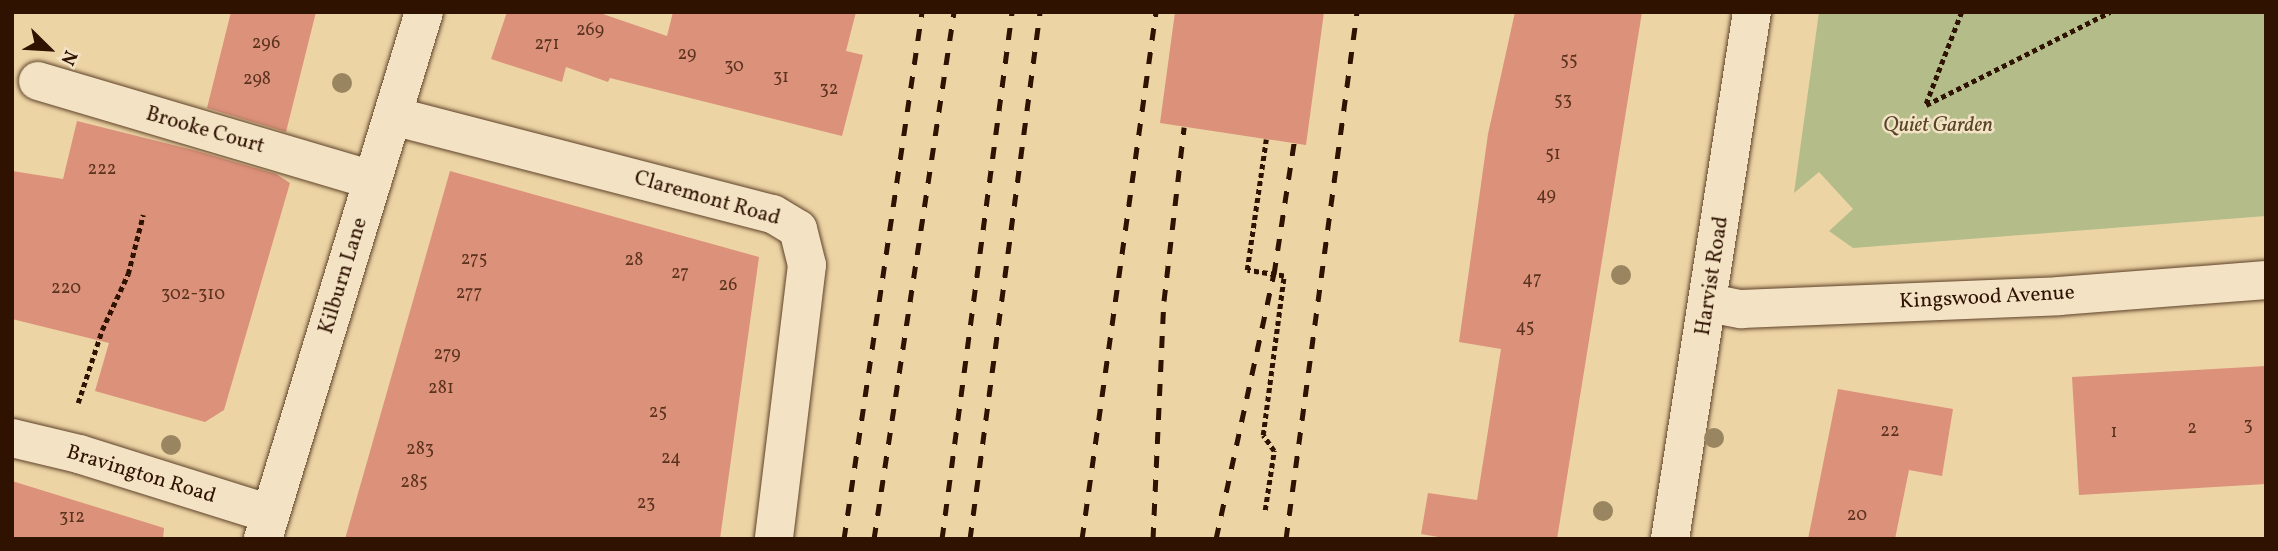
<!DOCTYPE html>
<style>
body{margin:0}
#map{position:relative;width:2278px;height:551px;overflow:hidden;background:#edd4a5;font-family:Vollkorn,serif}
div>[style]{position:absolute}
.green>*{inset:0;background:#b4bd8a}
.building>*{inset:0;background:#dc917a}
.path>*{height:4.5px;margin-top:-2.25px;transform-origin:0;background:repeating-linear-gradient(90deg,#2f1200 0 5px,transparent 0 8.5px)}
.roads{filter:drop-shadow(0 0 2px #5e4229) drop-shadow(0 0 2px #5e4229)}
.street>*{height:38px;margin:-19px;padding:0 19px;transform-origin:19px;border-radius:19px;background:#f3e3c4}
.secondary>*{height:38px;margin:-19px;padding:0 19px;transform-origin:19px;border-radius:19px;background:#f3e3c4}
.rail>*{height:5px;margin-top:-2.5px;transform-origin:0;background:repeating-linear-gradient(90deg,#2f1200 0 12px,transparent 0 24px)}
.trees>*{width:20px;height:20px;margin:-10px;border-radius:50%;background:#9a8561}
span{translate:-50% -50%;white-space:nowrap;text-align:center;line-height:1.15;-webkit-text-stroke:5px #f3e3c4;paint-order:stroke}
.number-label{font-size:18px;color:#5a321e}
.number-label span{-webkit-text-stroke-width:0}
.park-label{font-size:21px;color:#574529;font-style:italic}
.street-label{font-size:21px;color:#2f1200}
.frame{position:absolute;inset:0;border:14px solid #2f1200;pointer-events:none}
.north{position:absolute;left:14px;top:14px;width:70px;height:70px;-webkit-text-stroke:5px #f3e3c4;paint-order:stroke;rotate:114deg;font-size:19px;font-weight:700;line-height:28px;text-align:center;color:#2f1200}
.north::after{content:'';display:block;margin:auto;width:24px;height:32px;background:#2f1200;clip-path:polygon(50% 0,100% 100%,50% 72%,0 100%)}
</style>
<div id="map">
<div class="green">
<div style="clip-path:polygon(1819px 12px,2266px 12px,2266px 216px,1853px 248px,1829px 231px,1853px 209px,1819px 172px,1794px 193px)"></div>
</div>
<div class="building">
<div style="clip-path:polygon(231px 12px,316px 12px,286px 132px,207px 108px)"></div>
<div style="clip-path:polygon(507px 12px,597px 12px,667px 36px,673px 12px,856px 12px,846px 51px,863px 55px,842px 136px,610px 78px,608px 82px,566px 67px,562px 82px,491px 59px)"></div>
<div style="clip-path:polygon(1175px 12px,1324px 12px,1306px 145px,1160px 123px)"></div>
<div style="clip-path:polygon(1515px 12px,1642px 12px,1557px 539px,1450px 539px,1421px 534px,1428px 493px,1477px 500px,1501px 349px,1459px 342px,1488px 134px)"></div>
<div style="clip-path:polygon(77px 121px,197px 151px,276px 174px,290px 183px,224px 410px,205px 422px,95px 391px,109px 343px,12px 319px,12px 171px,63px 179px)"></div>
<div style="clip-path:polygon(450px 171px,759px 257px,720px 539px,345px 539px)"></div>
<div style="clip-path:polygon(2266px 366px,2266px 484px,2079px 495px,2072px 377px)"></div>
<div style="clip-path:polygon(1838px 389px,1953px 409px,1942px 476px,1909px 470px,1895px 539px,1808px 539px)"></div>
<div style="clip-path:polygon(12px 481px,164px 528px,163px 539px,12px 539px)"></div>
</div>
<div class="path">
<div style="left:1962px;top:12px;width:100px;rotate:111.2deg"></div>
<div style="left:1926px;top:105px;width:206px;rotate:-26.8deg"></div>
<div style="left:78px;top:403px;width:77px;rotate:-71.8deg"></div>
<div style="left:102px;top:330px;width:62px;rotate:-65.1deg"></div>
<div style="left:128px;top:274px;width:61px;rotate:-75.7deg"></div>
<div style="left:1265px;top:510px;width:60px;rotate:-81.3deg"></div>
<div style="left:1274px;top:451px;width:19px;rotate:-125deg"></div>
<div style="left:1263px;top:435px;width:160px;rotate:-82.5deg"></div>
<div style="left:1284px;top:276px;width:37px;rotate:-171deg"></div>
<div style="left:1247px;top:270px;width:132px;rotate:-81.7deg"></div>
</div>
<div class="roads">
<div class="street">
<div style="left:38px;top:81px;width:349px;rotate:16.5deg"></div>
<div style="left:393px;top:116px;width:392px;rotate:14.5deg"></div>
<div style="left:773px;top:214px;width:29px;rotate:31deg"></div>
<div style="left:798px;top:229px;width:37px;rotate:76deg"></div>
<div style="left:807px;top:265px;width:276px;rotate:96.9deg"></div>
<div style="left:1709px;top:303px;width:33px;rotate:11deg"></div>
<div style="left:1741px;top:309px;width:318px;rotate:-2.3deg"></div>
<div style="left:2059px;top:296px;width:208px;rotate:-4.4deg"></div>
<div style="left:12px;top:438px;width:69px;rotate:13.4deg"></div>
<div style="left:79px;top:454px;width:200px;rotate:17.4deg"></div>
</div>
<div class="secondary">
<div style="left:263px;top:539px;width:551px;rotate:-73.01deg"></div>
<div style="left:1670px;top:539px;width:533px;rotate:-81.16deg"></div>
</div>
</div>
<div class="rail">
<div style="left:844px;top:539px;width:533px;rotate:-81.58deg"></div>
<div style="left:874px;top:539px;width:533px;rotate:-81.37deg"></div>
<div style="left:942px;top:539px;width:532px;rotate:-82.43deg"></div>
<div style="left:970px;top:539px;width:532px;rotate:-82.43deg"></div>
<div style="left:1082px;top:539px;width:532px;rotate:-82.01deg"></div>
<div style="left:1153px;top:539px;width:238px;rotate:-87.4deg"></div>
<div style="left:1164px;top:301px;width:175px;rotate:-83.4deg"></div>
<div style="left:1216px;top:539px;width:271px;rotate:-77.7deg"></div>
<div style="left:1274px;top:274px;width:133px;rotate:-81.3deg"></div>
<div style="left:1286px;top:539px;width:532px;rotate:-82.33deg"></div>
</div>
<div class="trees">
<div style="left:342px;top:83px"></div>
<div style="left:1621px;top:275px"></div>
<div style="left:1714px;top:438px"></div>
<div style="left:171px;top:445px"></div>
<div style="left:1603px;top:511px"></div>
</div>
<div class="number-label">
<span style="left:590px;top:31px">269</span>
<span style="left:266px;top:44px">296</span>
<span style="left:547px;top:45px">271</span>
<span style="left:687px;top:55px">29</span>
<span style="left:1569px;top:61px">55</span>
<span style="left:734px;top:67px">30</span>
<span style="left:781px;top:78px">31</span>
<span style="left:257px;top:80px">298</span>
<span style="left:829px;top:90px">32</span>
<span style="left:1563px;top:101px">53</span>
<span style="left:1553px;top:155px">51</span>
<span style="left:102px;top:170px">222</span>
<span style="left:1546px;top:196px">49</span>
<span style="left:474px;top:260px">275</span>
<span style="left:634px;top:261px">28</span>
<span style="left:680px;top:274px">27</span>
<span style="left:1532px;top:280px">47</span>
<span style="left:728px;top:286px">26</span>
<span style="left:66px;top:289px">220</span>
<span style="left:469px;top:294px">277</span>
<span style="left:193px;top:295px">302-310</span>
<span style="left:1525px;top:328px">45</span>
<span style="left:447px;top:355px">279</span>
<span style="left:441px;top:389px">281</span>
<span style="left:658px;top:413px">25</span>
<span style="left:2248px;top:426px">3</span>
<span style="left:2192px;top:429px">2</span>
<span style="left:1890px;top:432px">22</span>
<span style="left:2114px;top:433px">1</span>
<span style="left:420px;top:450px">283</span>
<span style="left:671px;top:459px">24</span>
<span style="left:414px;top:483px">285</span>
<span style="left:646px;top:504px">23</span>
<span style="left:1857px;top:516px">20</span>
<span style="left:72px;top:518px">312</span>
</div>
<div class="park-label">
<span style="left:1938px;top:126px">Quiet Garden</span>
</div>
<div class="street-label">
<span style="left:205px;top:131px;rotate:16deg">Brooke Court</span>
<span style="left:707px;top:199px;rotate:16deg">Claremont Road</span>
<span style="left:344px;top:276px;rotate:-73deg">Kilburn Lane</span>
<span style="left:1713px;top:276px;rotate:-81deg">Harvist Road</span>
<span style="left:1987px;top:298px;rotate:-3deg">Kingswood Avenue</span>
<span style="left:141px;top:475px;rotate:17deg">Bravington Road</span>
</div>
<div class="frame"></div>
<div class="north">N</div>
</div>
